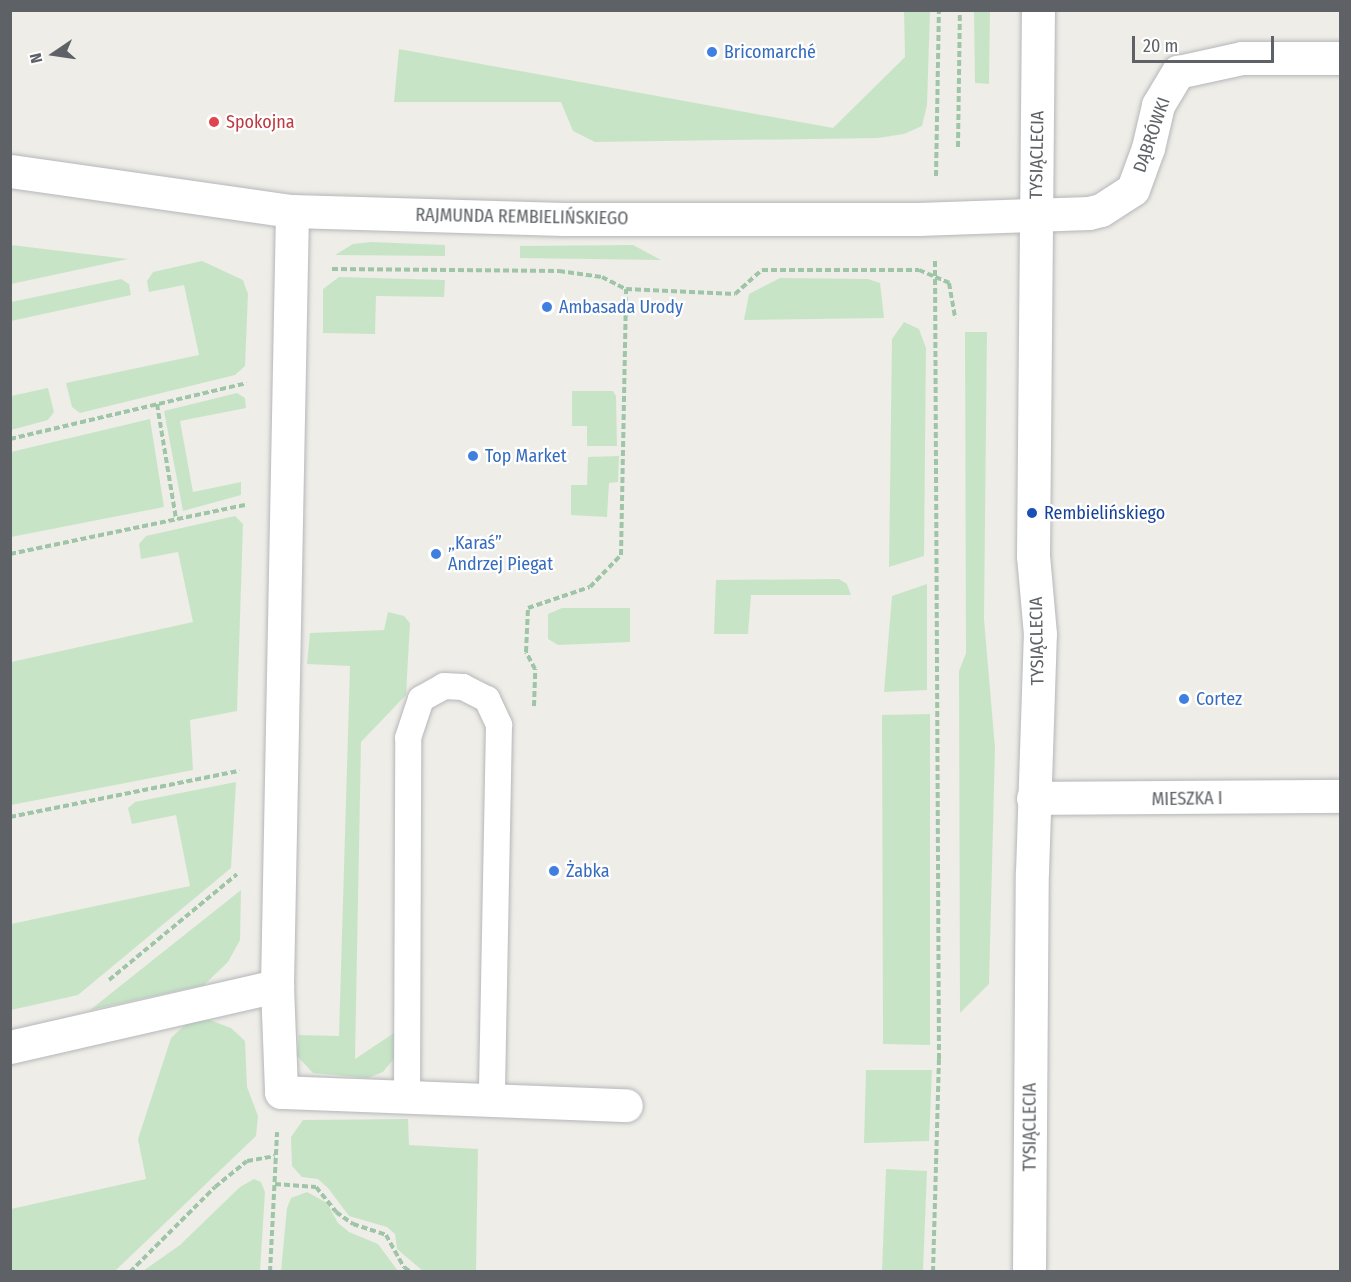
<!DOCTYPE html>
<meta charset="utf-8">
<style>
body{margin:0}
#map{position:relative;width:1351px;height:1282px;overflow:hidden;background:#efede7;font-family:"Fira Sans Condensed",sans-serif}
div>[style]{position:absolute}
.green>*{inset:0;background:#c7e5c6}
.path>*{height:4px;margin-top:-2px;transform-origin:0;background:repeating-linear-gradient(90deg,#9fc5a8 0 6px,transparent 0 9px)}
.roads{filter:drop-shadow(0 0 2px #b4b7ba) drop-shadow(0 0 2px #b4b7ba)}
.service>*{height:26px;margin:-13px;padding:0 13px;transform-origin:13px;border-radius:13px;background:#fff}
.minor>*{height:33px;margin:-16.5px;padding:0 16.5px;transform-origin:16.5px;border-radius:16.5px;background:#fff}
.tertiary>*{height:33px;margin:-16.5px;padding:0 16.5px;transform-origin:16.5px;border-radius:16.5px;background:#fff}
.dots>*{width:16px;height:16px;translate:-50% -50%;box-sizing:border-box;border:3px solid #fff;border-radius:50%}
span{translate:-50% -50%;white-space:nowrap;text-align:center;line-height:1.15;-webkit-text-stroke:4.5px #fff;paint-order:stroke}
.shop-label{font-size:18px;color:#366cbe}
.left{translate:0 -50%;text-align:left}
.health-label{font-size:18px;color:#be3a42}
.street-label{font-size:18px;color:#5e6266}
.transit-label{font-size:18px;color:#164399}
.frame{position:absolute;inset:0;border:12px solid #5e6266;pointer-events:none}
.north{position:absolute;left:24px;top:24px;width:60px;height:60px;-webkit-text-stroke:4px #fff;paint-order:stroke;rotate:257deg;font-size:16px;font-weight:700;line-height:24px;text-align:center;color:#5e6266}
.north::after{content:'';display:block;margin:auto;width:21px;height:27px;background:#5e6266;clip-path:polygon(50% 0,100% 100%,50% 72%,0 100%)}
.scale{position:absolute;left:1132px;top:36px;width:142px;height:27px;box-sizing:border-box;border:3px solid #5e6266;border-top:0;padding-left:8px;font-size:18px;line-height:21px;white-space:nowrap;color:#5e6266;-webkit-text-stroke:4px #fff;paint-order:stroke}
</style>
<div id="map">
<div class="green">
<div style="clip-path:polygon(904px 11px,930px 11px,927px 105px,922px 126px,904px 134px,878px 138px,595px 142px,573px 131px,561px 102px,394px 102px,399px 49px,833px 128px,905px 57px)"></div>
<div style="clip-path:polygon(974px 11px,990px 11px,989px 84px,975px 83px)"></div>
<div style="clip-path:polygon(371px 242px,445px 245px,445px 256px,335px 255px,353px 244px)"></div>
<div style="clip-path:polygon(11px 245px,128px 259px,11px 284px)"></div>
<div style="clip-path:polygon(633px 245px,661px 260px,520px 258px,520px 246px)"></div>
<div style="clip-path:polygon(202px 261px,243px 280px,248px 294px,245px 366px,235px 375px,80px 413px,72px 407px,66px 383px,199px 355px,184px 285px,149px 292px,147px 281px,153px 272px)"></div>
<div style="clip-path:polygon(339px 277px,445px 280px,444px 297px,376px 296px,375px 334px,323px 333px,323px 289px)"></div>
<div style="clip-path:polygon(780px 278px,868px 279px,880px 283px,884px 318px,744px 320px,749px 294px)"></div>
<div style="clip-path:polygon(121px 279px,129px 284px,131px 295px,11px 321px,11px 302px)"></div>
<div style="clip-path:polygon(904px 322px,919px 329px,926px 348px,924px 556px,889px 567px,892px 339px)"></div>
<div style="clip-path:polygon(965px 332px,987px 332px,984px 619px,995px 748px,989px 984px,960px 1013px,959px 671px,966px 653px)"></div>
<div style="clip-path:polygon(48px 388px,54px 412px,48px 420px,11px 430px,11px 396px)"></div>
<div style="clip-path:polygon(572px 391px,613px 391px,616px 396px,617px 446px,587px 446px,587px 426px,572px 426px)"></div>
<div style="clip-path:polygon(237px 393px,245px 398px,246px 408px,180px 421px,193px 492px,241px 482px,241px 495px,183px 511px,164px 411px)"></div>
<div style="clip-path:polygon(150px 419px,164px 507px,11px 537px,11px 452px)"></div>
<div style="clip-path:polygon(619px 456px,618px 482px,609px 483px,607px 517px,571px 515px,571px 485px,587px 485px,588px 457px)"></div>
<div style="clip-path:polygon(235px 516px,243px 524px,237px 711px,190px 720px,193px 770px,11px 805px,11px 662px,193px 622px,178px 552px,141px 559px,139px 544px,146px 536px)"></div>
<div style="clip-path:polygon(839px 579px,847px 584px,851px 595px,751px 595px,748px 634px,714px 634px,716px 580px)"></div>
<div style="clip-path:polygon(927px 584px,927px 690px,884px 692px,892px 596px)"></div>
<div style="clip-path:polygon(562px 608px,630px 608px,630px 642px,558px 645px,548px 639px,548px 614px)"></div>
<div style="clip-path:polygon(388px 612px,404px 616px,410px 623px,406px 695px,361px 742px,355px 1059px,397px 1031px,395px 1057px,383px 1072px,368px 1078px,313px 1073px,297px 1056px,299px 1035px,339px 1036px,350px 666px,307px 664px,310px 633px,384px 630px)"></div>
<div style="clip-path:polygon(930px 714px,930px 1045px,883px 1044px,882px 715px)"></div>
<div style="clip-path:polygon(236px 782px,231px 868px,78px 995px,11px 1010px,11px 924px,190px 886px,176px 815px,132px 824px,128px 808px,135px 802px)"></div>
<div style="clip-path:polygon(241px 890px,240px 940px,228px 962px,204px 985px,90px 1010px)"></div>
<div style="clip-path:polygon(210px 1020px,231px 1028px,245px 1041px,247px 1087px,258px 1116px,256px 1136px,115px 1271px,11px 1271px,11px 1209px,146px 1179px,138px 1139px,171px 1038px,187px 1023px)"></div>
<div style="clip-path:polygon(866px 1070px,932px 1070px,929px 1141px,864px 1143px)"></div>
<div style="clip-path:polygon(408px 1119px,409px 1145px,478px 1149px,476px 1271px,423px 1271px,397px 1249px,395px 1234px,387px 1227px,349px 1216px,328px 1188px,318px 1179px,302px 1177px,292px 1166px,291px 1137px,303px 1120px)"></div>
<div style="clip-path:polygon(886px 1169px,927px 1171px,923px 1271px,882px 1271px)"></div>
<div style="clip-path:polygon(254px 1179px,261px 1182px,265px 1192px,260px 1271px,143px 1271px,180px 1245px,240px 1187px)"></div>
<div style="clip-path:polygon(307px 1192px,327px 1203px,338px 1223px,349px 1232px,378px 1244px,398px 1271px,281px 1271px,287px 1208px,291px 1198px)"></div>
</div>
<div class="path">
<div style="left:958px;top:147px;width:137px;rotate:-89.2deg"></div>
<div style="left:936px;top:176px;width:166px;rotate:-89deg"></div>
<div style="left:332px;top:269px;width:227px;rotate:0.5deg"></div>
<div style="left:559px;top:271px;width:43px;rotate:7.9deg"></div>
<div style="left:602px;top:277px;width:27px;rotate:27deg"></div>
<div style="left:626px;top:289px;width:109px;rotate:2.6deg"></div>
<div style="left:735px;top:294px;width:36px;rotate:-42deg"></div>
<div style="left:762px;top:270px;width:157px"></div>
<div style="left:919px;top:270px;width:33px;rotate:23deg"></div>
<div style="left:949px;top:283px;width:36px;rotate:80deg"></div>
<div style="left:157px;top:404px;width:117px;rotate:80.6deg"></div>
<div style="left:10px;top:439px;width:243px;rotate:-13.3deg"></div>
<div style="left:10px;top:554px;width:240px;rotate:-11.8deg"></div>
<div style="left:534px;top:706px;width:37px;rotate:-88deg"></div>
<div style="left:535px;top:669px;width:19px;rotate:-118deg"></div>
<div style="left:526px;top:652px;width:44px;rotate:-87.4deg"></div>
<div style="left:528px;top:608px;width:65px;rotate:-18.7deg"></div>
<div style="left:590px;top:587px;width:45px;rotate:-45.9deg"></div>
<div style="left:621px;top:555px;width:266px;rotate:-88.9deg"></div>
<div style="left:10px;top:817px;width:234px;rotate:-11.4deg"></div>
<div style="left:109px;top:980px;width:166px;rotate:-39.6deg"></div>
<div style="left:275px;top:1184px;width:41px;rotate:4.2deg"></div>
<div style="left:316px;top:1187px;width:32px;rotate:51deg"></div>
<div style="left:336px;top:1212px;width:21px;rotate:35deg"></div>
<div style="left:353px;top:1224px;width:35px;rotate:18deg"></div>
<div style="left:386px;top:1235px;width:37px;rotate:61deg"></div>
<div style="left:404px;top:1267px;width:9px;rotate:36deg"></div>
<div style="left:130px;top:1272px;width:120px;rotate:-45deg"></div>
<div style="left:215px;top:1187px;width:41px;rotate:-39.1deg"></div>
<div style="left:247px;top:1161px;width:28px;rotate:-10deg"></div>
<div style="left:270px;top:1272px;width:140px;rotate:-87.1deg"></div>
<div style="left:933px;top:1272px;width:213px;rotate:-88.4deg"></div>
<div style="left:939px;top:1059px;width:801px;rotate:-90.29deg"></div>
</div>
<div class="roads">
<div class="service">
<div style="left:407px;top:1099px;width:361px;rotate:-89.8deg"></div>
<div style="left:408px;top:738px;width:41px;rotate:-71.6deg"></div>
<div style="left:421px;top:699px;width:26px;rotate:-29deg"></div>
<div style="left:444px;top:686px;width:19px;rotate:3deg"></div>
<div style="left:463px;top:687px;width:27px;rotate:27deg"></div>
<div style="left:487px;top:699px;width:29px;rotate:65deg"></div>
<div style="left:499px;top:725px;width:377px;rotate:91.1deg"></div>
</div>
<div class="minor">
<div style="left:10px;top:171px;width:285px;rotate:8.1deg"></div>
<div style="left:292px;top:211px;width:271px;rotate:1.7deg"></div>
<div style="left:563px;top:219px;width:355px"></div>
<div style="left:918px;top:219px;width:171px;rotate:-2deg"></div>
<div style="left:1089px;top:213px;width:12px;rotate:-14deg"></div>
<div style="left:1101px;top:210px;width:38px;rotate:-33deg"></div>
<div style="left:1133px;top:189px;width:44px;rotate:-69.9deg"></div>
<div style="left:1148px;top:148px;width:44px;rotate:-76.9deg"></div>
<div style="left:1158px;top:105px;width:39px;rotate:-59deg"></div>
<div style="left:1178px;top:72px;width:66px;rotate:-12.3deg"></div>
<div style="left:1242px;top:58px;width:98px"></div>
<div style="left:292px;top:211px;width:775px;rotate:91.11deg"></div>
<div style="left:277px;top:986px;width:106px;rotate:87.8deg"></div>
<div style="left:281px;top:1092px;width:345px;rotate:2.2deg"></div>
<div style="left:1033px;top:798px;width:307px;rotate:-0.4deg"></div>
<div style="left:10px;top:1047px;width:274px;rotate:-12.9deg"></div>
</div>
<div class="tertiary">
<div style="left:1029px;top:1272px;width:400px;rotate:-89.6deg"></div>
<div style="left:1032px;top:872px;width:238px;rotate:-88.1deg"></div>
<div style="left:1040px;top:634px;width:78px;rotate:-95.1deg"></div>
<div style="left:1033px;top:556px;width:546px;rotate:-89.48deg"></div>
</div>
</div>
<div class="dots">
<div style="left:712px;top:52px;background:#3f7fe0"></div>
<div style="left:214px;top:122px;background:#e0444e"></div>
<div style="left:547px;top:307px;background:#3f7fe0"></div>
<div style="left:473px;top:456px;background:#3f7fe0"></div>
<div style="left:1032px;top:513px;background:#1a4fb4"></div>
<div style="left:436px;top:554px;background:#3f7fe0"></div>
<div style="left:1184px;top:699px;background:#3f7fe0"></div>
<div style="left:554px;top:871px;background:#3f7fe0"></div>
</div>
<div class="shop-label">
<span class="left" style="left:724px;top:52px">Bricomarché</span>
<span class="left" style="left:559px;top:307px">Ambasada Urody</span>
<span class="left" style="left:485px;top:456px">Top Market</span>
<span class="left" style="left:448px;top:554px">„Karaś”<br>Andrzej Piegat</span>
<span class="left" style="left:1196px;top:699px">Cortez</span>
<span class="left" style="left:566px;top:871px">Żabka</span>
</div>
<div class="health-label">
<span class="left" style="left:226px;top:122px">Spokojna</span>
</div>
<div class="street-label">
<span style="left:1152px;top:135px;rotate:-71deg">DĄBRÓWKI</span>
<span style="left:1037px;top:155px;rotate:-89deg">TYSIĄCLECIA</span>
<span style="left:522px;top:217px;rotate:1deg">RAJMUNDA REMBIELIŃSKIEGO</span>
<span style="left:1037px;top:641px;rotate:-91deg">TYSIĄCLECIA</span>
<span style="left:1187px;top:799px;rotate:-1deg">MIESZKA I</span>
<span style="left:1030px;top:1127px;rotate:-90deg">TYSIĄCLECIA</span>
</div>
<div class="transit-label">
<span class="left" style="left:1044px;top:513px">Rembielińskiego</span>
</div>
<div class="frame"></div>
<div class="north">N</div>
<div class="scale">20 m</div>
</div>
